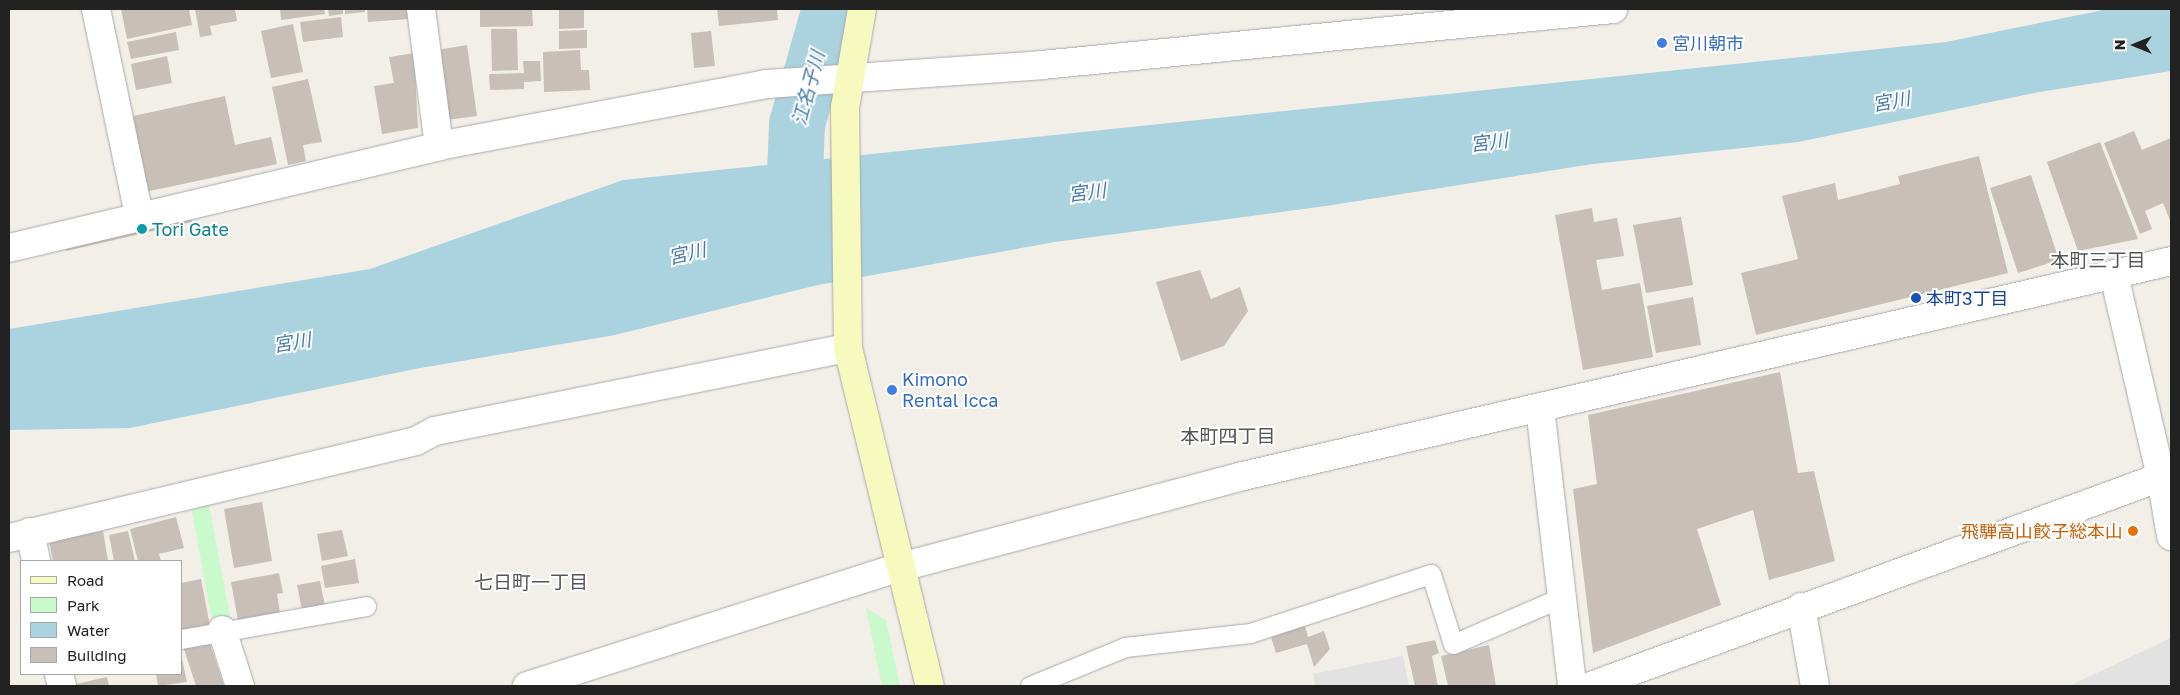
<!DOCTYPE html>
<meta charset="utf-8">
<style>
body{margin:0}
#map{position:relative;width:2180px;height:695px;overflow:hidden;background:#f2efe9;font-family:"Golos Text","Noto Sans JP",sans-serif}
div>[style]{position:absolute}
.park>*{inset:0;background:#c8facc}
.parking>*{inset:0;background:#e2e2e2}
.water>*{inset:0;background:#aad3df}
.river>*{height:56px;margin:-28px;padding:0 28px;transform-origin:28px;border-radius:28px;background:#aad3df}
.building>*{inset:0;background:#c7bfb8}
.roads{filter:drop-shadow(0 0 1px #a9a9a9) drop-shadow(0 0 1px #a9a9a9)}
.lane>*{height:19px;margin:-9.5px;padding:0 9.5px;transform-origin:9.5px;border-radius:9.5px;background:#fff}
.street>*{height:28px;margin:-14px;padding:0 14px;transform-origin:14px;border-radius:14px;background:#fff}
.secondary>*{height:28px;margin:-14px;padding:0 14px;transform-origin:14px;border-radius:14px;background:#f7fabf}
.dots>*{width:14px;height:14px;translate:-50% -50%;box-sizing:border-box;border:2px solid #fff;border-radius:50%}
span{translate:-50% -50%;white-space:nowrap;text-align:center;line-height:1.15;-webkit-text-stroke:4px #fff;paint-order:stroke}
.shop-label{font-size:18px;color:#366cbe}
.left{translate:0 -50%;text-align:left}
.culture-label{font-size:18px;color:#0d838f}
.transit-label{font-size:18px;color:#164399}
.food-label{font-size:18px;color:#c56008}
.right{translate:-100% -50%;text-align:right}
.water-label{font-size:19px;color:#4a7aab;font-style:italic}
.neighbourhood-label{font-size:19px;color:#555}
.frame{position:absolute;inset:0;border:10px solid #222;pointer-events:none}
.legend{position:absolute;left:20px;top:560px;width:162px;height:115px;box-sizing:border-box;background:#fff;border:1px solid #a7a7a7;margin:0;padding:6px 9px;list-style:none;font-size:15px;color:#222}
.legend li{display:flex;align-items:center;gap:10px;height:25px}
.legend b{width:25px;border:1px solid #a7a7a7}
.north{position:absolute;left:2110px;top:20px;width:50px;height:50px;-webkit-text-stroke:4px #fff;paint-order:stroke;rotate:270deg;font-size:14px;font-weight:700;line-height:20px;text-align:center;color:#222}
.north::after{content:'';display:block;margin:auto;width:18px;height:22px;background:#222;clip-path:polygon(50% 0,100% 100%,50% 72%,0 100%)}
</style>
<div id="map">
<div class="park">
<div style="clip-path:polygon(209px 504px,231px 622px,213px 626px,191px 507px)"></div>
<div style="clip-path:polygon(866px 608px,886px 620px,900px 686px,882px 686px)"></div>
</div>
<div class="parking">
<div style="clip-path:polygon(2171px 638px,2171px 686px,2069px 686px)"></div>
<div style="clip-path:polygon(1403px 656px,1409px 686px,1315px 686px,1313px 674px)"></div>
</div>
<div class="water">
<div style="clip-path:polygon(2108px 9px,2171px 9px,2171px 71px,2039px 92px,1798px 142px,1593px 164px,1326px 206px,1055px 242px,818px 285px,615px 335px,415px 369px,130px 428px,9px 430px,9px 329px,370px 269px,623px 180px,1946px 42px)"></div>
</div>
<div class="river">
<div style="left:793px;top:228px;width:104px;rotate:-87.8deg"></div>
<div style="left:797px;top:124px;width:120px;rotate:-74deg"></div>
</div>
<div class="building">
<div style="clip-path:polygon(121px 9px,189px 9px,192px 25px,127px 39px)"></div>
<div style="clip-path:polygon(195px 9px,235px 9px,237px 21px,210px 26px,212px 35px,200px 37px)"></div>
<div style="clip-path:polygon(280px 9px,324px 9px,325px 14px,281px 20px)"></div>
<div style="clip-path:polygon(328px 9px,343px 9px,343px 14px,329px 16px)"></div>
<div style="clip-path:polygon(345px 9px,365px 9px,365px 12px,345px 14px)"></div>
<div style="clip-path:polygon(367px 9px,408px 9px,409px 19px,368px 22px)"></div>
<div style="clip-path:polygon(480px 9px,532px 9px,533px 26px,480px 27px)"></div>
<div style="clip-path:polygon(559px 9px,584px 9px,584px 28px,559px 29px)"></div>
<div style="clip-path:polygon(717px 9px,777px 9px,778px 20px,719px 26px)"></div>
<div style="clip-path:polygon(341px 17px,343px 37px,303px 42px,300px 22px)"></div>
<div style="clip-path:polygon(293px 24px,303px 72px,271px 78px,261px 31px)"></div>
<div style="clip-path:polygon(491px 29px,517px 29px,518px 70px,492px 71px)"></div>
<div style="clip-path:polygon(587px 30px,587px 48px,559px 49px,559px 31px)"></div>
<div style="clip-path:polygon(711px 31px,715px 66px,694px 68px,691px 33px)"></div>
<div style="clip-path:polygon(176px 32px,179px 50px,131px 59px,127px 42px)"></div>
<div style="clip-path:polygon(467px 45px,477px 116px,446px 120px,437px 50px)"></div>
<div style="clip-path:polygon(580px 50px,581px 70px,589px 70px,590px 90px,544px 92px,543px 52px)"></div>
<div style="clip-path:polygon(414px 53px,418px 128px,382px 134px,374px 86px,394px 83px,389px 57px)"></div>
<div style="clip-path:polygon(167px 56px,172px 83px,136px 90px,131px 64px)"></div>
<div style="clip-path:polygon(523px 61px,540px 61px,541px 81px,524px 82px,524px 89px,490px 90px,489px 74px,524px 73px)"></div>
<div style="clip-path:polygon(308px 79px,322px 142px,303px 145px,306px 161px,288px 165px,272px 87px)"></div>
<div style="clip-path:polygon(225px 96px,235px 145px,271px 137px,277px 164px,145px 192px,129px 117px)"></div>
<div style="clip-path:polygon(2134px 131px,2142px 150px,2171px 138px,2171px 223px,2163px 203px,2145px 211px,2152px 229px,2140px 234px,2104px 143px)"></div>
<div style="clip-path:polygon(2100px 142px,2138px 239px,2078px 251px,2047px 162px)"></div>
<div style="clip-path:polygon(1979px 156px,2008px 273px,1756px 335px,1741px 273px,1798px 259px,1782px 196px,1835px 183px,1838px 200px,1900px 184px,1898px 176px)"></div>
<div style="clip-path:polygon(2031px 175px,2059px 260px,2018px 273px,1990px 188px)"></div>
<div style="clip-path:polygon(1592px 208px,1594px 222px,1617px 218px,1624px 256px,1596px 260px,1602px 290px,1640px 283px,1653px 357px,1583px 370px,1555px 215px)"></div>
<div style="clip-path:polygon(190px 212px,192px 222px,66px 251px,64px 242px)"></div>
<div style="clip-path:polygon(1681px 217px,1693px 285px,1646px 293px,1633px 225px)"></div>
<div style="clip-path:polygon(1200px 270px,1211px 299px,1240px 287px,1248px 311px,1224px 346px,1181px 361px,1156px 282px)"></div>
<div style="clip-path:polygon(1693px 297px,1701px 345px,1656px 353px,1647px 306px)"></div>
<div style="clip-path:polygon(1780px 372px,1798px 473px,1814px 471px,1835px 561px,1769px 580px,1753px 510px,1697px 529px,1721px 605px,1593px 653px,1573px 489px,1597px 484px,1588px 415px)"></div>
<div style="clip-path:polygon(262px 502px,272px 561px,234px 568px,224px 509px)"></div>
<div style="clip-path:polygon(176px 517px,184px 548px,159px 554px,161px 561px,138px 561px,130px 529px)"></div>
<div style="clip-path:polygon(342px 530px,348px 556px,322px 561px,317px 534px)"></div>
<div style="clip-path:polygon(103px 531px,108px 561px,53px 561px,49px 541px)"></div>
<div style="clip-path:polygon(128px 531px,135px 561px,114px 561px,109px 535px)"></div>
<div style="clip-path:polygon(355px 559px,359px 583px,325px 588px,321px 566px)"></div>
<div style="clip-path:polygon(279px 573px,283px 593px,277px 594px,280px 613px,238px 621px,231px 582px)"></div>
<div style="clip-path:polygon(201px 579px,210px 626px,182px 632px,181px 583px)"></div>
<div style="clip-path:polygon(320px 581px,325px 606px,302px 610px,297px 585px)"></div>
<div style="clip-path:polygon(1304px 622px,1308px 637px,1324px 631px,1330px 649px,1314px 667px,1307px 644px,1276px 653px,1270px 634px)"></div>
<div style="clip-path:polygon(1435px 640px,1439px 653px,1432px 656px,1438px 686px,1415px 686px,1406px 646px)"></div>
<div style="clip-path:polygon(209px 641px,224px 686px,196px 686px,184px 649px)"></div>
<div style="clip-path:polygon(1489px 645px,1496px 686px,1448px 686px,1441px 656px)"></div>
<div style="clip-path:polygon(182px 659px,187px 682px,158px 686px,156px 674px,181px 674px)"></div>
<div style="clip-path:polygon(107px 677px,109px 686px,72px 686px,72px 685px)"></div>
</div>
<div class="roads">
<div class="lane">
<div style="left:181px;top:639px;width:188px;rotate:-10.1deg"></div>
<div style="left:1030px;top:686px;width:103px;rotate:-22.3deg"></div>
<div style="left:1125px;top:647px;width:126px;rotate:-6.4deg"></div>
<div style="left:1250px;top:633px;width:190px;rotate:-18.1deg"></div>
<div style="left:1431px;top:574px;width:73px;rotate:72.6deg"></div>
<div style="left:1453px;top:644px;width:119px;rotate:-23.3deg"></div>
</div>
<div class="street">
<div style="left:96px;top:9px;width:210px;rotate:78.2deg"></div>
<div style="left:421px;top:9px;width:138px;rotate:82.5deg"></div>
<div style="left:9px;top:248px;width:442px;rotate:-13.3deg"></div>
<div style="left:439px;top:146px;width:333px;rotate:-10.7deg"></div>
<div style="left:766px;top:84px;width:277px;rotate:-3.9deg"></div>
<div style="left:1042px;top:65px;width:574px;rotate:-5.6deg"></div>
<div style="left:2114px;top:275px;width:207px;rotate:76.9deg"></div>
<div style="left:2161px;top:477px;width:60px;rotate:80.4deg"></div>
<div style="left:1540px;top:408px;width:280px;rotate:83.4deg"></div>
<div style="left:30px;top:532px;width:30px;rotate:78deg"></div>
<div style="left:9px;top:538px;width:418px;rotate:-13.4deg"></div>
<div style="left:416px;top:441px;width:21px;rotate:-28deg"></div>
<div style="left:435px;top:431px;width:421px;rotate:-11.4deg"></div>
<div style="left:1801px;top:607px;width:80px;rotate:80deg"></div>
<div style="left:222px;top:630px;width:59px;rotate:72.2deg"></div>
<div style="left:59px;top:674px;width:12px;rotate:76deg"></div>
<div style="left:527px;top:686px;width:392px;rotate:-17.7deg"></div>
<div style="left:901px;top:567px;width:354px;rotate:-14.9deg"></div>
<div style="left:1243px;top:476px;width:953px;rotate:-13.04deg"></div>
<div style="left:1591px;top:686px;width:607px;rotate:-20.14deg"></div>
</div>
<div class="secondary">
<div style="left:862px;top:9px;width:99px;rotate:99.8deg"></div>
<div style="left:845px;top:107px;width:241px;rotate:89.3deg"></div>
<div style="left:848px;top:348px;width:348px;rotate:76.4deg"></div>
</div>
</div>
<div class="dots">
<div style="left:1662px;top:43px;background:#3f7fe0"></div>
<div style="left:142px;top:229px;background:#0f9aa8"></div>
<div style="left:1916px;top:298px;background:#1a4fb4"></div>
<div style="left:892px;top:390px;background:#3f7fe0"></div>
<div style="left:2133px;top:531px;background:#e8710a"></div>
</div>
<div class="shop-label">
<span class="left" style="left:1672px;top:43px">宮川朝市</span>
<span class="left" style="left:902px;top:390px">Kimono<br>Rental Icca</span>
</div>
<div class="culture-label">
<span class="left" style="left:152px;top:229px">Tori Gate</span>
</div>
<div class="transit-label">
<span class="left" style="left:1926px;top:298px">本町3丁目</span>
</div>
<div class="food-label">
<span class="right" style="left:2123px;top:531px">飛騨高山餃子総本山</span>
</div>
<div class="water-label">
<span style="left:808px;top:88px;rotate:-75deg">江名子川</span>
<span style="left:1891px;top:101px;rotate:-10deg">宮川</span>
<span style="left:1489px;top:142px;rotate:-7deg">宮川</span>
<span style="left:1087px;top:192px;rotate:-7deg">宮川</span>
<span style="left:687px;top:253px;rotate:-13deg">宮川</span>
<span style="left:292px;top:342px;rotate:-9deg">宮川</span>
</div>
<div class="neighbourhood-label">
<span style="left:2098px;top:260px">本町三丁目</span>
<span style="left:1228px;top:436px">本町四丁目</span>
<span style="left:531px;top:582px">七日町一丁目</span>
</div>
<div class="frame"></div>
<ul class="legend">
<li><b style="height:6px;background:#f7fabf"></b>Road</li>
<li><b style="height:14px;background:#c8facc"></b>Park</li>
<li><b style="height:14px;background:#aad3df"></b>Water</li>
<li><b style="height:14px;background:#c7bfb8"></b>Building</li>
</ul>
<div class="north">N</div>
</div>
